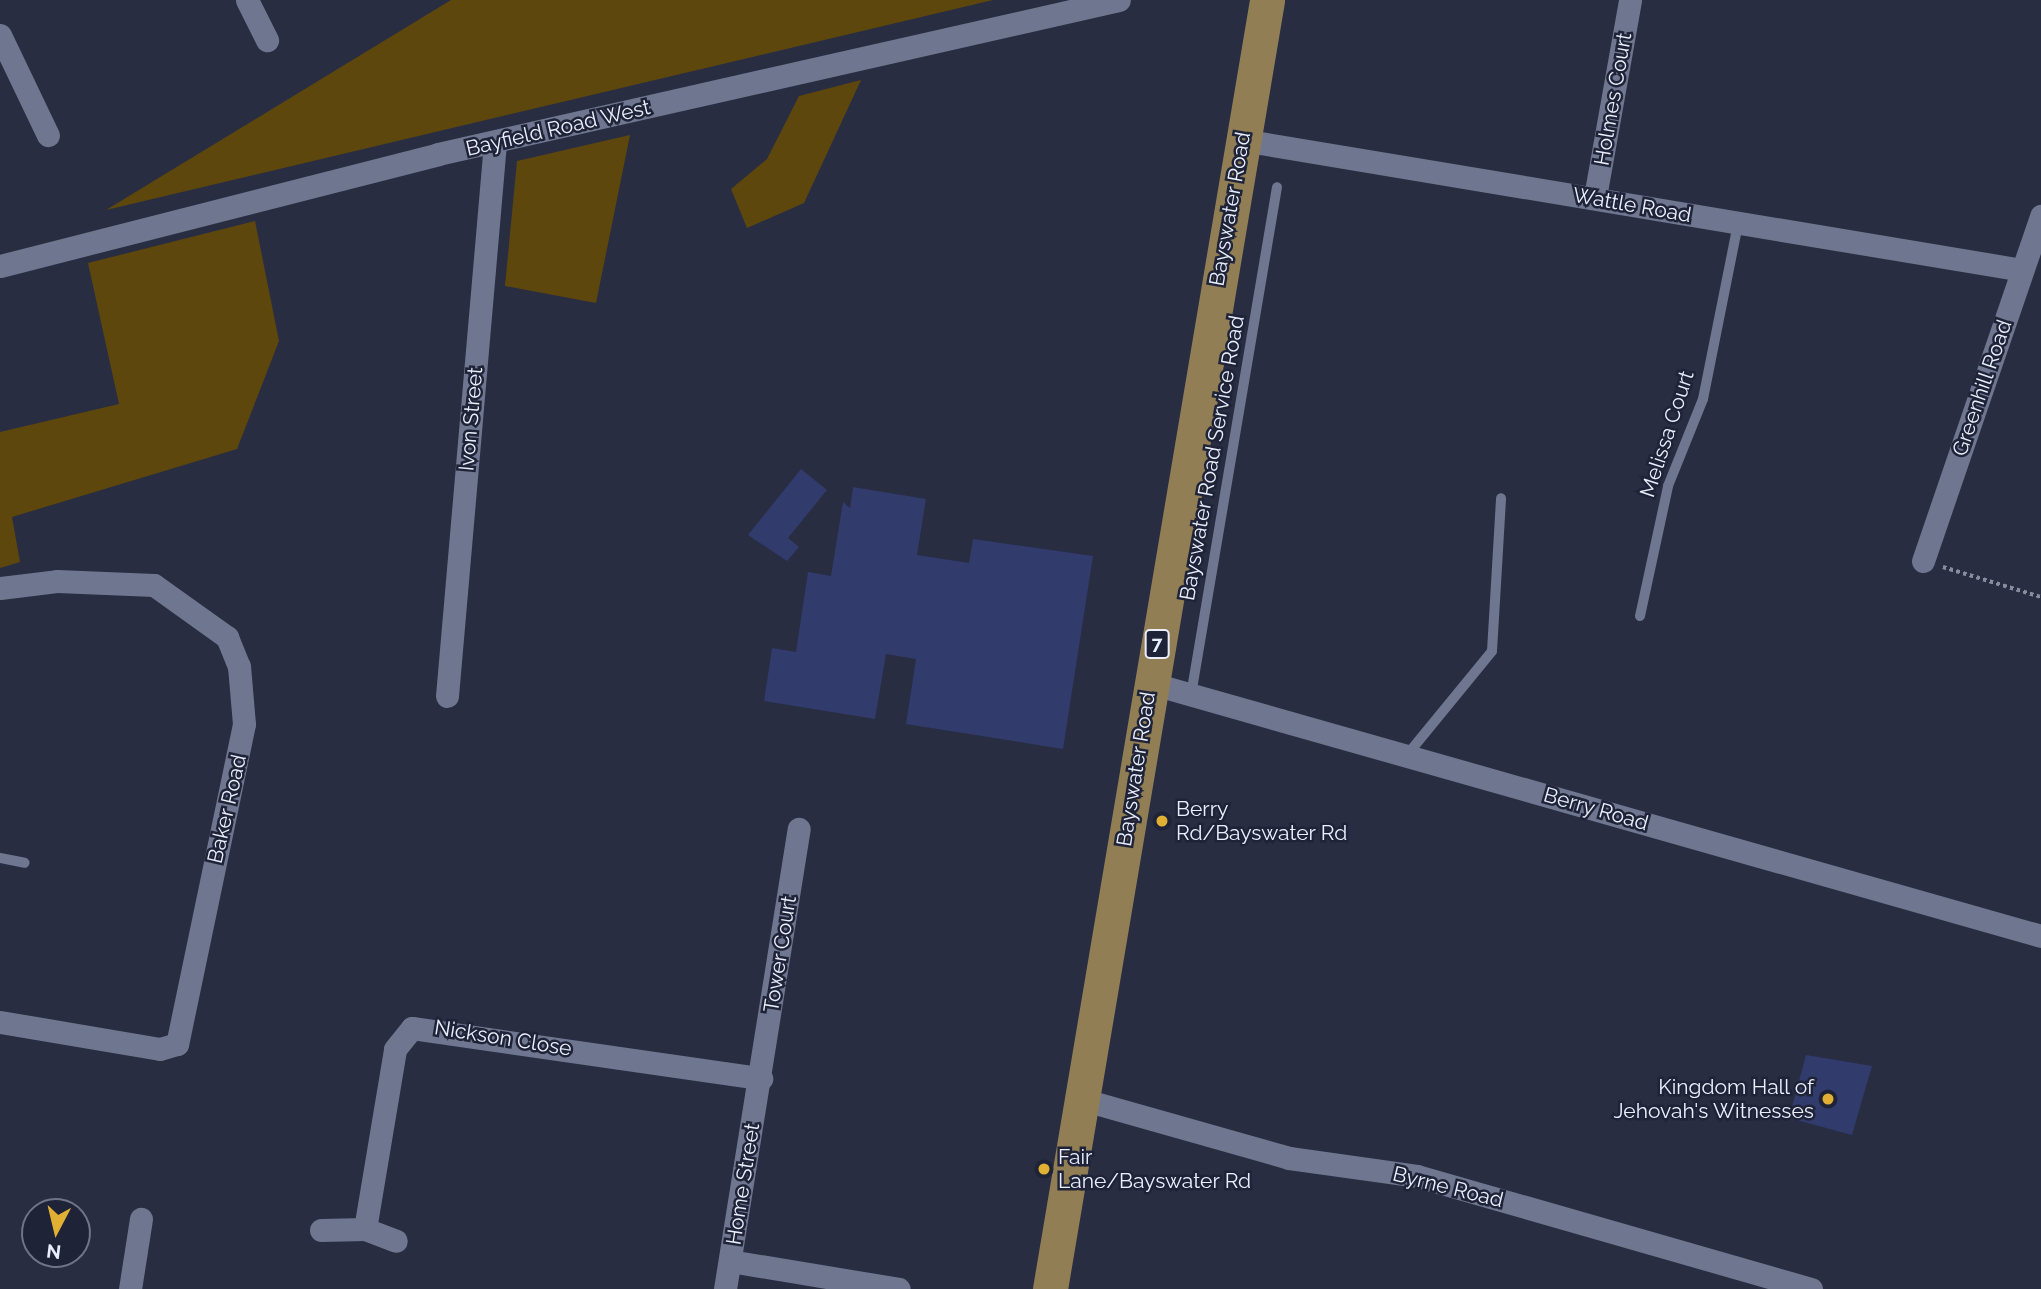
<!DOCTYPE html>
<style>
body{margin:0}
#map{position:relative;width:2041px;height:1289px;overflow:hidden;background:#282d42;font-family:Raleway,sans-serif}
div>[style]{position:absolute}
.green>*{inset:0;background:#5e470d}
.building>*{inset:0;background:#313b6c}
.path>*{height:3.5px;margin-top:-1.75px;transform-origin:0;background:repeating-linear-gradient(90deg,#888d9e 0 3.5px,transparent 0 7px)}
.service>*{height:10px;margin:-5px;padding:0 5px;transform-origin:5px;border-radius:5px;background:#6f768f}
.minor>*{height:23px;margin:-11.5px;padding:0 11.5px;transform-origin:11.5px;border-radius:11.5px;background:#6f768f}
.primary>*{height:35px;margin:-17.5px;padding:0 17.5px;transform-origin:17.5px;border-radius:17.5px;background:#917e55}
.dots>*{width:19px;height:19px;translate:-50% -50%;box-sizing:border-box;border:4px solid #1f2338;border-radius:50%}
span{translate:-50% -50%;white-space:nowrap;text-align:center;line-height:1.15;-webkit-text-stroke:5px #1f2338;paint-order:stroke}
.shield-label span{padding:2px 5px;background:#1f2338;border:2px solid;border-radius:5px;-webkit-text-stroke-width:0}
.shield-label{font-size:19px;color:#eaeefc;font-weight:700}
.street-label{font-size:21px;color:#eaeefc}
.poi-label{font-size:21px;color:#eaeefc}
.left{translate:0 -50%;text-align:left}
.right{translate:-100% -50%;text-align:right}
.north{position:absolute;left:21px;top:1198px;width:70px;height:70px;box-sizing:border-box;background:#1f2338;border:2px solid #707486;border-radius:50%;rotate:187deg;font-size:19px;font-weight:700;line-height:28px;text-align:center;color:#eaeefc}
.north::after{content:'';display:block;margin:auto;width:24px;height:32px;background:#e1af34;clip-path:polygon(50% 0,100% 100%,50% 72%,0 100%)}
</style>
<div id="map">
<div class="green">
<div style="clip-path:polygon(451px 0,993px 0,106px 210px)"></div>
<div style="clip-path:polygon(861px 80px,804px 203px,747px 228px,731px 189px,767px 159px,799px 96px)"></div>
<div style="clip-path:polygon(630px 135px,596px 303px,505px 286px,517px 161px)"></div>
<div style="clip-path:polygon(255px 221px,279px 341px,237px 449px,12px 517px,20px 562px,0 568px,0 432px,119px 404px,88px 263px)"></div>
</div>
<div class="building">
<div style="clip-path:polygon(801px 469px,827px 490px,788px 538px,799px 547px,787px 561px,748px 535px)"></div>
<div style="clip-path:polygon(853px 487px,926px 499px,917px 555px,969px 563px,973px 539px,1093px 556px,1063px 749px,906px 724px,916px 659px,886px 654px,875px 719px,764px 701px,772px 648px,796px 652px,808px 572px,831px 576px,843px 502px,850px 508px)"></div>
<div style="clip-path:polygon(1806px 1055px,1872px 1066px,1852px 1135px,1789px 1118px)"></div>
</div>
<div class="path">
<div style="left:1943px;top:567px;width:102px;rotate:17deg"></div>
</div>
<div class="service">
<div style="left:1640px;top:616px;width:133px;rotate:-77.8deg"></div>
<div style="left:1668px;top:486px;width:94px;rotate:-68.1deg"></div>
<div style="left:1703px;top:399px;width:178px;rotate:-78.7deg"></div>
<div style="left:1191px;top:695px;width:515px;rotate:-80.39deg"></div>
<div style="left:1407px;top:755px;width:134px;rotate:-50.7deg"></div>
<div style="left:1492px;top:651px;width:153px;rotate:-86.6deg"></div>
<div style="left:0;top:858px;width:25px;rotate:11deg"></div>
</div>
<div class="minor">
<div style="left:247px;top:0;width:45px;rotate:63.4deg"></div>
<div style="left:0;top:35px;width:111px;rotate:64.4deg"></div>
<div style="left:1242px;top:140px;width:791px;rotate:9.46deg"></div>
<div style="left:1595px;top:197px;width:200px;rotate:-79.9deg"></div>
<div style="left:0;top:266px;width:452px;rotate:-14.3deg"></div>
<div style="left:438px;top:154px;width:698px;rotate:-12.74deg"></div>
<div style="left:1923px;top:561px;width:365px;rotate:-71.1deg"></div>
<div style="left:0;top:588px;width:57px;rotate:-7deg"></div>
<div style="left:57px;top:581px;width:97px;rotate:2.4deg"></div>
<div style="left:154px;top:585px;width:90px;rotate:35.5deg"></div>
<div style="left:227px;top:637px;width:31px;rotate:68deg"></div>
<div style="left:239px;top:666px;width:58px;rotate:85.1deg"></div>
<div style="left:244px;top:724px;width:327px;rotate:101.8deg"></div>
<div style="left:177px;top:1044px;width:18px;rotate:164deg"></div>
<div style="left:160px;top:1049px;width:162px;rotate:-170.4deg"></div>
<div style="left:1150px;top:683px;width:926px;rotate:15.85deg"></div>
<div style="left:447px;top:696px;width:555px;rotate:-85.04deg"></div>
<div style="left:1081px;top:1099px;width:216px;rotate:15.8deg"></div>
<div style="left:1289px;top:1158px;width:129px;rotate:8deg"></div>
<div style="left:1417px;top:1176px;width:410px;rotate:16deg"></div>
<div style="left:365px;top:1229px;width:182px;rotate:-80.5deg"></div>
<div style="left:395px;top:1049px;width:27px;rotate:-51deg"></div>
<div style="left:412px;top:1028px;width:353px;rotate:8.2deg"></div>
<div style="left:321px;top:1230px;width:44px;rotate:-1.3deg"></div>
<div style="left:365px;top:1229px;width:33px;rotate:21deg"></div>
<div style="left:730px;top:1261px;width:171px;rotate:9.4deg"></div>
<div style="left:130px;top:1289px;width:71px;rotate:-81.1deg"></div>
<div style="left:725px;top:1289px;width:466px;rotate:-80.9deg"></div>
</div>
<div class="primary">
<div style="left:1050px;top:1289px;width:1307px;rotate:-80.44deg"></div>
</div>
<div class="dots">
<div style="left:1162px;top:821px;background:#e1af34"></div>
<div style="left:1828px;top:1099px;background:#e1af34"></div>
<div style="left:1044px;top:1169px;background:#e1af34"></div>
</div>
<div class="shield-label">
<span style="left:1157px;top:644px">7</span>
</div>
<div class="street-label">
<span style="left:1613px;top:99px;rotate:-80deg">Holmes Court</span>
<span style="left:558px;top:128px;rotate:-13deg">Bayfield Road West</span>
<span style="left:1632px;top:205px;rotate:10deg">Wattle Road</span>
<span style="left:1230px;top:209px;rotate:-80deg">Bayswater Road</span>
<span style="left:1982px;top:388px;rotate:-71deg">Greenhill Road</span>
<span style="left:471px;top:419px;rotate:-85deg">Ivon Street</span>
<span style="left:1667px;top:434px;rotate:-72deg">Melissa Court</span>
<span style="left:1212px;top:458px;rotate:-80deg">Bayswater Road Service Road</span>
<span style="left:1136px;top:769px;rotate:-81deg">Bayswater Road</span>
<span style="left:227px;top:809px;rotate:-77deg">Baker Road</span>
<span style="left:1596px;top:809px;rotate:16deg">Berry Road</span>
<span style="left:780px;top:954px;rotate:-81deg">Tower Court</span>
<span style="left:503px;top:1038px;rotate:9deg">Nickson Close</span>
<span style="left:743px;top:1184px;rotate:-81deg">Home Street</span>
<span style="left:1448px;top:1187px;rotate:14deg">Byrne Road</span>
</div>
<div class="poi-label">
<span class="left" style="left:1176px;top:821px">Berry<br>Rd/Bayswater Rd</span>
<span class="right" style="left:1814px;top:1099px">Kingdom Hall of<br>Jehovah's Witnesses</span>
<span class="left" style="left:1058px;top:1169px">Fair<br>Lane/Bayswater Rd</span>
</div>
<div class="north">N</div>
</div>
